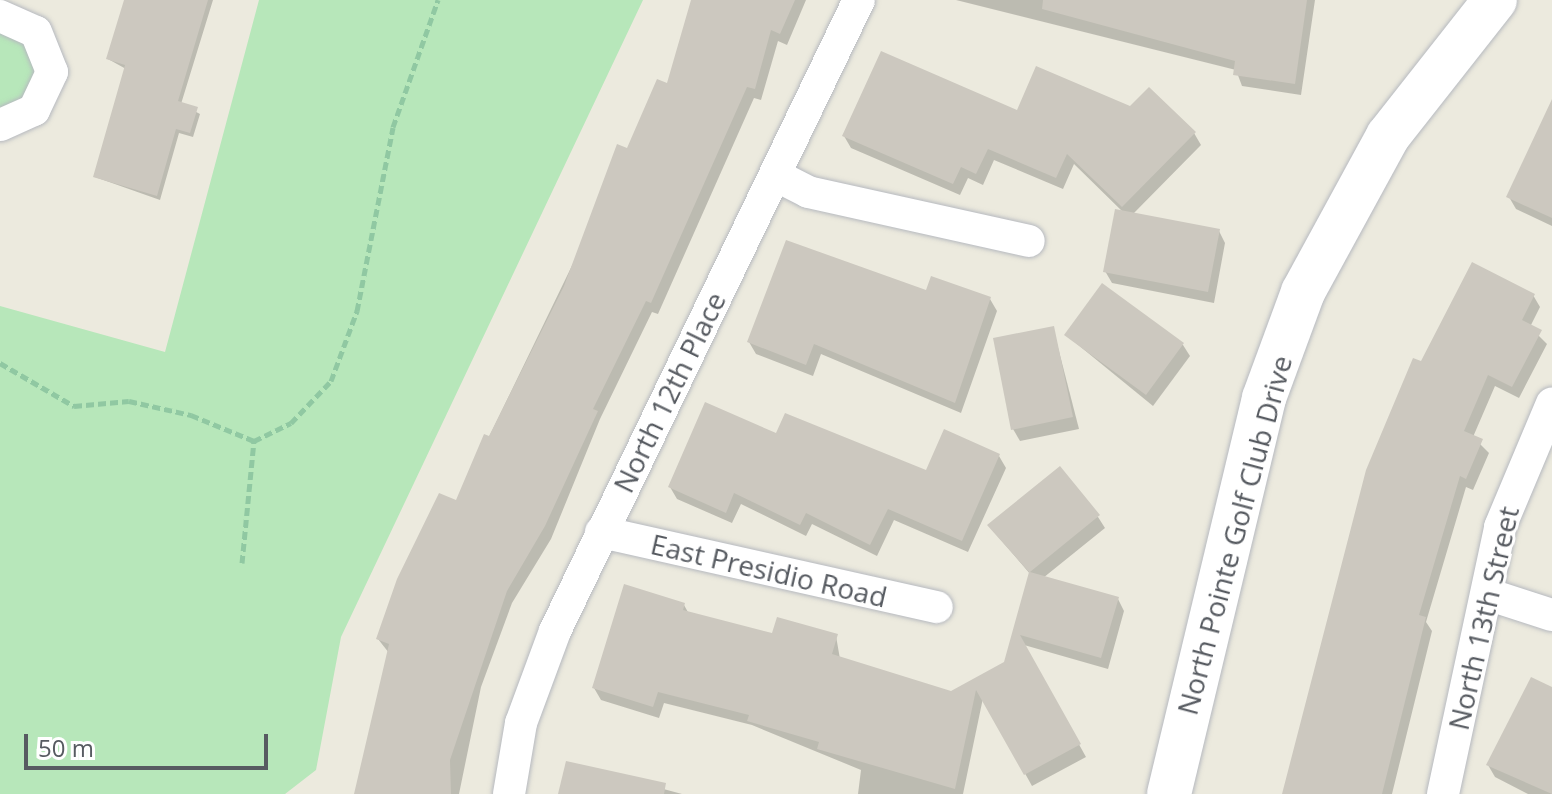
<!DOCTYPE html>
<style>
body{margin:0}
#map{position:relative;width:1552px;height:794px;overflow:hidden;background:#eceade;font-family:"Open Sans",sans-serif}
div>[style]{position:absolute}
.green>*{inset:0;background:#b7e7ba}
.shadow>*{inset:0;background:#0003}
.building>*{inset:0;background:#ccc8bf}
.path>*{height:5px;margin-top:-2.5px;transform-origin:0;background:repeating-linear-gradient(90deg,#90c8a2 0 8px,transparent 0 12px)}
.roads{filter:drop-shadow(0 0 2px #b6b9bf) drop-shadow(0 0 2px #b6b9bf)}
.street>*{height:32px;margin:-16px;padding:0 16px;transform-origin:16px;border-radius:16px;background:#fff}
.secondary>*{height:44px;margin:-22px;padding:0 22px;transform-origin:22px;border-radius:22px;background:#fff}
span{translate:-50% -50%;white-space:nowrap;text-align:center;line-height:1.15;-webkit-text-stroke:6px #fff;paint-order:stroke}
.street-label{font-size:28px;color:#575b61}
.scale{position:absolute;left:24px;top:734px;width:244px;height:36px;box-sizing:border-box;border:4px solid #575b61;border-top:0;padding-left:10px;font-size:24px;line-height:28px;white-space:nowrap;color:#575b61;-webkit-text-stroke:6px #fff;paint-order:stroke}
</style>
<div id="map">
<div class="green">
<div style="clip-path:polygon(259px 0,643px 0,341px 637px,316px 770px,285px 794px,0 794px,0 306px,165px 352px)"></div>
<div style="clip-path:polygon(0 16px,52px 72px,0 125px)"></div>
</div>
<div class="shadow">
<div style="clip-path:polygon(126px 0,213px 0,181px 104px,200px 114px,193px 137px,179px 133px,160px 200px,95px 177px,126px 69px,108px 59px)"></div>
<div style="clip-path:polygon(696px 0,806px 0,787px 45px,778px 41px,761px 100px,754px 98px,658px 314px,652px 312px,600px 419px,551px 539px,512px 603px,481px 687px,459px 794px,355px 794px,389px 653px,378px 639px,457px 503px,628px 150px,668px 86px)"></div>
<div style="clip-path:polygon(956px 0,1315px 0,1301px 95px,1242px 86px,1236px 70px)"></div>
<div style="clip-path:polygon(1018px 113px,1194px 133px,1201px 145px,1133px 214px,1219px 231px,1225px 243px,1214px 303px,1112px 283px,1105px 271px,1124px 213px,1074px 164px,1063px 189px,994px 160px,983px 185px,968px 178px,960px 195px,851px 148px,844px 136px)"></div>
<div style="clip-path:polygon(1552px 139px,1552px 226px,1516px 209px,1509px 197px)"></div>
<div style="clip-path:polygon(927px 293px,990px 299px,997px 311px,961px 413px,821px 354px,813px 376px,756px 354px,749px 342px)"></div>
<div style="clip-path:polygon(1533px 295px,1540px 307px,1530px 327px,1547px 344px,1519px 398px,1495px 386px,1473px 437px,1489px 453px,1473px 490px,1466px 487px,1426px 622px,1432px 631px,1392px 794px,1283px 794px,1422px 364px)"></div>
<div style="clip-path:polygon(1053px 328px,1079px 429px,1020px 441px,1013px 429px)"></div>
<div style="clip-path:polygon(1066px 335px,1183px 345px,1190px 356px,1153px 406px)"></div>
<div style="clip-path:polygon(777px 435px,927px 472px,999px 456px,1006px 468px,968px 552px,894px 520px,877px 556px,812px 524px,806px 536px,741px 504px,732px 523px,677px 499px,670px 487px)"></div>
<div style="clip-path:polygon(1098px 517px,1105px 528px,1043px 578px,1118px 599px,1124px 611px,1108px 669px,1024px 645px,1086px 757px,1032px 786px,983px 698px,963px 794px,858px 794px,861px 770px,752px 725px,664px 703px,659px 718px,601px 700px,594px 688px,684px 605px,689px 614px,774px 636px,836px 636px,840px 659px,951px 693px,1005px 663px,1031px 575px,989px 526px)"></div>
<div style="clip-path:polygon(1552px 690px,1552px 794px,1528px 794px,1495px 777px,1488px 765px)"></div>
<div style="clip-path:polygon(567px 763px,682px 794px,560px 794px)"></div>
</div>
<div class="building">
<div style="clip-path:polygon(124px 0,208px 0,178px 101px,198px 107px,190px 133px,176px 129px,157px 196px,93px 177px,125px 65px,106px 59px)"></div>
<div style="clip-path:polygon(691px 0,795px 0,780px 34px,771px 30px,755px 89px,747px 87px,651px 303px,646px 301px,593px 409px,598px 411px,545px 526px,507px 591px,450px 760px,451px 794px,354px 794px,389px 644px,376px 639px,397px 579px,439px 493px,456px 500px,484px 434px,489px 436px,564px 286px,617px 144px,627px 148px,657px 79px,667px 83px)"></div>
<div style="clip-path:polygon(1043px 0,1307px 0,1295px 84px,1233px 75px,1235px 61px,1042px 9px)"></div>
<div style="clip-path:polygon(881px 51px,1017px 110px,1036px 66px,1130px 106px,1149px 87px,1196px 132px,1122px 207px,1067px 154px,1056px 178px,988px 149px,976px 174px,961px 167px,953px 184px,842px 136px)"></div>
<div style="clip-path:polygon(1552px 99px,1552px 218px,1506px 197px)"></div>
<div style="clip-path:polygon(1115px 209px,1220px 229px,1208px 292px,1103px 272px)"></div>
<div style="clip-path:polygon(786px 240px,926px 290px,931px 276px,991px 297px,955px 403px,814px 344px,806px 365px,747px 342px)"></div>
<div style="clip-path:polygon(1472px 262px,1535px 294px,1522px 320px,1542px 330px,1512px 387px,1488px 375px,1464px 431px,1483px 439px,1466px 479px,1460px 476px,1419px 615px,1426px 617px,1382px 794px,1282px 794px,1366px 470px,1413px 358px,1421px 361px)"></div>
<div style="clip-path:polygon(1102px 283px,1184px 343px,1146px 395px,1064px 335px)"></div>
<div style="clip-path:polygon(1054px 326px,1073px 417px,1011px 430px,993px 338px)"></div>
<div style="clip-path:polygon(705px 402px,776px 433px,785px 413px,926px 470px,944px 429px,1000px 454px,962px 541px,888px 509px,870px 545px,806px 513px,800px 525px,734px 493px,726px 513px,668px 487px)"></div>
<div style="clip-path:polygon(1060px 466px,1100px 515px,1030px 572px,1119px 597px,1101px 658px,1020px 635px,1081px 744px,1024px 775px,976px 690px,955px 789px,817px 749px,819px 742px,747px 721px,749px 715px,658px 692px,653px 707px,592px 688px,624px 584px,685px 603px,683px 610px,772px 633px,777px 617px,838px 634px,832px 654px,951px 691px,1004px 662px,1029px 572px,987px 525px)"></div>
<div style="clip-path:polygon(1531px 677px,1552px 687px,1552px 794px,1486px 765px)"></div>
<div style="clip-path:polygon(566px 761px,666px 783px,664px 794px,558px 794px)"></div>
</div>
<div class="path">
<div style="left:0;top:363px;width:86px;rotate:30.2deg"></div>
<div style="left:74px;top:406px;width:55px;rotate:-5.2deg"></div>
<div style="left:129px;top:401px;width:64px;rotate:12.7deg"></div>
<div style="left:191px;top:415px;width:68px;rotate:22.4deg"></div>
<div style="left:254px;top:441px;width:41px;rotate:-25.9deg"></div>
<div style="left:291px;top:423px;width:58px;rotate:-46.4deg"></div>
<div style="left:331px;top:381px;width:75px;rotate:-69.6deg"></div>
<div style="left:357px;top:311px;width:187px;rotate:-78.9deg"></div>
<div style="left:393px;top:127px;width:135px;rotate:-70.5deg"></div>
<div style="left:242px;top:563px;width:123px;rotate:-84.4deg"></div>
</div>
<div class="roads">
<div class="street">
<div style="left:0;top:16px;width:39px;rotate:24deg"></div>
<div style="left:36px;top:32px;width:43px;rotate:68.2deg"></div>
<div style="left:52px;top:72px;width:42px;rotate:115.3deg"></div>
<div style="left:34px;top:110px;width:37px;rotate:156deg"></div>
<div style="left:775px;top:175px;width:37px;rotate:27deg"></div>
<div style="left:808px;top:192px;width:226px;rotate:12.5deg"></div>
<div style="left:601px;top:532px;width:344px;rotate:12.6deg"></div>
<div style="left:1487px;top:594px;width:68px;rotate:17.9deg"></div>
<div style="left:509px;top:794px;width:72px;rotate:-80.4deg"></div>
<div style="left:521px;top:723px;width:98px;rotate:-69.7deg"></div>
<div style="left:555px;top:631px;width:700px;rotate:-64.28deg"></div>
<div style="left:1443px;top:794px;width:273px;rotate:-77.9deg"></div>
<div style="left:1500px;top:527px;width:134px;rotate:-67.2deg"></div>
</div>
<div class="secondary">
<div style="left:1169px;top:794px;width:407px;rotate:-76.5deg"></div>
<div style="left:1264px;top:398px;width:113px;rotate:-69.8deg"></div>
<div style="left:1303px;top:292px;width:178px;rotate:-61.4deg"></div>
<div style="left:1388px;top:136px;width:173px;rotate:-51.8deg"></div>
</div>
</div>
<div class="street-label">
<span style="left:669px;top:392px;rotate:-64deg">North 12th Place</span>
<span style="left:1234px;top:535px;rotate:-75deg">North Pointe Golf Club Drive</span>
<span style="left:769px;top:570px;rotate:13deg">East Presidio Road</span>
<span style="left:1483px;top:618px;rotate:-77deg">North 13th Street</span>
</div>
<div class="scale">50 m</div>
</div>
